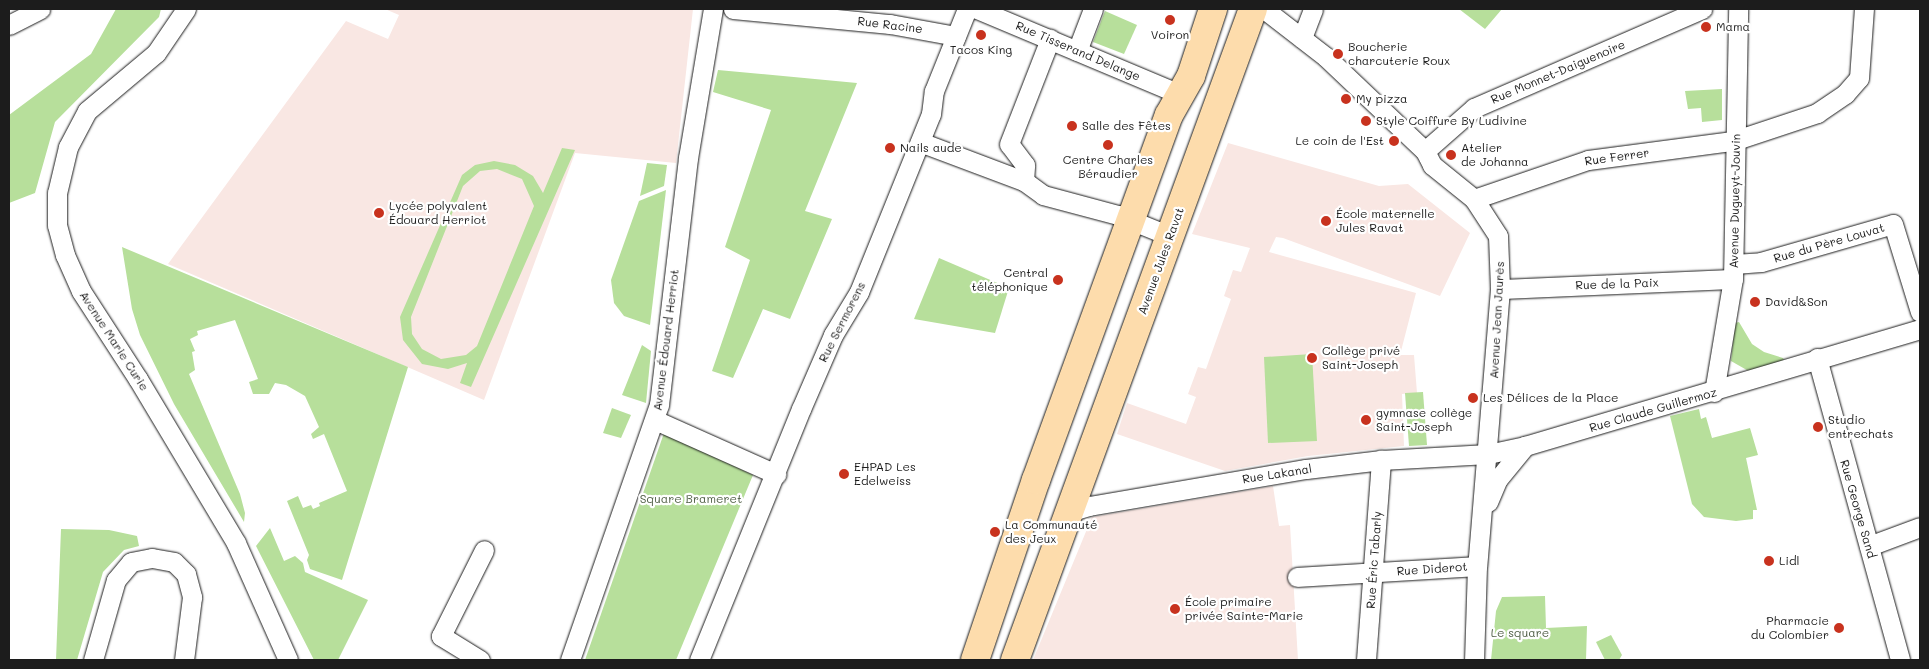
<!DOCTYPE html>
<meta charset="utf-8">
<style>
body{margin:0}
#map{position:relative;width:1929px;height:669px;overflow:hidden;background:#fff;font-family:Mali,sans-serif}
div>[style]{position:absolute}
.built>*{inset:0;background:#f9e7e3}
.green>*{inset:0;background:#b7df9b}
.roads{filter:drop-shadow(0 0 1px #1c1c1c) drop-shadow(0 0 1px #1c1c1c)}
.street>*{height:19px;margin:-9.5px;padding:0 9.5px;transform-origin:9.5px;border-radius:9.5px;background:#fff}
.primary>*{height:28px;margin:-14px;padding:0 14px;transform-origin:14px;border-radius:14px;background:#fddcac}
.dots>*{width:14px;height:14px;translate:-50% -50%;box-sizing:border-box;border:2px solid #fff;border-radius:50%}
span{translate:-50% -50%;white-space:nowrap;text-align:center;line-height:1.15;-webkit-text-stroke:4.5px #fff;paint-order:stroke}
.street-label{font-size:12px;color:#1c1c1c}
.poi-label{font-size:12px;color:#1c1c1c}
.left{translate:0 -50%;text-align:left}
.right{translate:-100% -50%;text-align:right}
.park-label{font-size:12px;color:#526048}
.frame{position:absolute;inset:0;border:10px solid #1c1c1c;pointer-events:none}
</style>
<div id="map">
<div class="built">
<div style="clip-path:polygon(385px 9px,693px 9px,676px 163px,575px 153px,484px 400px,168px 264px,346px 21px,388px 39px,399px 15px)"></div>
<div style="clip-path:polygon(1228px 143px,1379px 186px,1408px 184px,1470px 233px,1440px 296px,1283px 238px,1276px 237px,1269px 252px,1416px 293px,1400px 355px,1414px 355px,1417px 393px,1402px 394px,1404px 446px,1308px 456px,1225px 471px,1117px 434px,1127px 403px,1186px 424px,1196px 397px,1188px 394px,1198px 367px,1206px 369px,1231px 299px,1224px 296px,1233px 270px,1241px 272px,1250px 248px,1192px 234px)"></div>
<div style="clip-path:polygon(1273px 486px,1279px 526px,1290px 525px,1298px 660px,1033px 660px,1092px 517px)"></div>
</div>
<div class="green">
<div style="clip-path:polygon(116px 9px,161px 9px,159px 17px,55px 122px,35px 193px,9px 203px,9px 115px,91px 54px)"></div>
<div style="clip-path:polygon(1459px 9px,1502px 9px,1485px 29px)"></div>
<div style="clip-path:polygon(1105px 11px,1137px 25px,1124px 54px,1093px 42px)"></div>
<div style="clip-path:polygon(718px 70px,857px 83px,805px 211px,832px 219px,790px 319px,763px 309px,733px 378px,712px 371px,750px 260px,725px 247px,771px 110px,713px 92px)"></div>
<div style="clip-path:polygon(1722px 89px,1722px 120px,1702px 122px,1701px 108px,1688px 109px,1685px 91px)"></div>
<div style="clip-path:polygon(evenodd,562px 148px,575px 150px,471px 387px,460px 383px,467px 363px,448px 369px,422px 364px,403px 340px,400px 317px,462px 175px,475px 165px,494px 161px,515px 165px,533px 176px,543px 193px,562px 148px,497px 169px,522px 179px,534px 206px,477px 346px,466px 355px,441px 359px,422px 349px,412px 334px,411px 317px,463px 186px,480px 171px,497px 169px)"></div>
<div style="clip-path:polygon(647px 163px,667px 165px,664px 186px,640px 196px)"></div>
<div style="clip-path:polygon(666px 190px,650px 325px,624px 316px,614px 303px,611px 280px,639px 201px)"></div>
<div style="clip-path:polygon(122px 247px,408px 367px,342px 580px,310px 569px,307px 560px,309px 555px,287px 501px,298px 496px,303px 508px,311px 505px,313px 509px,320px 506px,319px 503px,347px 491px,324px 434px,313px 439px,311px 434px,319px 427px,305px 396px,286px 385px,275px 383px,269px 394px,253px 394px,249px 382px,258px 379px,235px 320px,197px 331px,198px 335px,190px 339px,195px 351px,192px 352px,195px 370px,189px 374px,240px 494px,245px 513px,244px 522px,174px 404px,140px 335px,132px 309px)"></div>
<div style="clip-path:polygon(939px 258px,1009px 288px,995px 333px,914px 319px)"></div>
<div style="clip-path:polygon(1739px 322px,1752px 344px,1764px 352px,1783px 358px,1785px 362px,1752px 373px,1731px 361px,1735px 323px)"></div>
<div style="clip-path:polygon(642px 345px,651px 351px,646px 403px,622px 395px)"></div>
<div style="clip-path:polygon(1312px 354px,1317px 441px,1268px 443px,1264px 357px)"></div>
<div style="clip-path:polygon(1423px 392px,1427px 445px,1409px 446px,1405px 393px)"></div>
<div style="clip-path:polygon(612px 408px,631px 415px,621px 438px,603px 433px)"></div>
<div style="clip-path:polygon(1699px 409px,1701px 419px,1706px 417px,1712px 438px,1750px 428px,1758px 455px,1746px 458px,1757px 510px,1753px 510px,1753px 519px,1736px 521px,1704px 517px,1692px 504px,1670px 416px)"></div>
<div style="clip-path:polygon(664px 433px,753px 475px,676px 660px,585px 660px)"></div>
<div style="clip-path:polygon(270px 528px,284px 561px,295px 556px,303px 563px,305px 572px,368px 600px,338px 660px,314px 660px,256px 546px)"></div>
<div style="clip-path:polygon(61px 529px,109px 530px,137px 536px,139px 546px,124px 550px,103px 572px,77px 660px,56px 660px)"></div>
<div style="clip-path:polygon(1545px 596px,1546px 628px,1587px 626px,1586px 660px,1491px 660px,1496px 611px,1502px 597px)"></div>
<div style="clip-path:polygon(1611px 635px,1622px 655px,1619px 660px,1605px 660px,1596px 642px)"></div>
</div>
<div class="roads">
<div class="street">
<div style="left:186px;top:9px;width:53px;rotate:124.3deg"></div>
<div style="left:156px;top:53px;width:90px;rotate:140deg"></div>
<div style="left:87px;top:111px;width:41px;rotate:117.8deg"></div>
<div style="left:68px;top:147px;width:47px;rotate:103.4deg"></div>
<div style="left:57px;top:193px;width:32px;rotate:90deg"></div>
<div style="left:57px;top:225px;width:31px;rotate:75deg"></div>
<div style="left:65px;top:255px;width:39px;rotate:66deg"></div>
<div style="left:81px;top:291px;width:105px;rotate:57.1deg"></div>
<div style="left:138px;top:379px;width:191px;rotate:59.1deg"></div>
<div style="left:236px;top:543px;width:128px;rotate:66deg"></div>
<div style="left:733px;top:9px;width:158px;rotate:5.5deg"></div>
<div style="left:890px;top:24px;width:67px;rotate:10.3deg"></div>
<div style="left:977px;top:9px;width:219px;rotate:22.8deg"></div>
<div style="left:1264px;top:9px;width:78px;rotate:37.7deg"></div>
<div style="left:1326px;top:57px;width:137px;rotate:43.5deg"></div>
<div style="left:1425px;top:151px;width:16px;rotate:63deg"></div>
<div style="left:1432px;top:165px;width:54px;rotate:39deg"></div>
<div style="left:1474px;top:199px;width:44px;rotate:57deg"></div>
<div style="left:1498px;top:236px;width:53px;rotate:87.8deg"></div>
<div style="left:1500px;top:289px;width:278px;rotate:94.7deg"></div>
<div style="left:1477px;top:566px;width:94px;rotate:91.8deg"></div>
<div style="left:9px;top:25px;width:35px;rotate:-27deg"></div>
<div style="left:1302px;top:38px;width:31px;rotate:-69deg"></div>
<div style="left:1077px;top:51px;width:45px;rotate:-69.1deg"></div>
<div style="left:920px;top:142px;width:111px;rotate:20.6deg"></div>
<div style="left:1024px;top:181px;width:24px;rotate:36deg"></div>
<div style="left:1043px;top:195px;width:78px;rotate:14.9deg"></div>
<div style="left:1118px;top:215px;width:56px;rotate:22deg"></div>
<div style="left:1425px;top:151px;width:65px;rotate:-41.3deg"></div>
<div style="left:1474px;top:108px;width:249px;rotate:-23.5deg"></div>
<div style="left:1024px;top:181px;width:16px;rotate:-86deg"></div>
<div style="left:1025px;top:165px;width:26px;rotate:-127deg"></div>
<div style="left:1009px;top:144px;width:113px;rotate:-68.7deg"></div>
<div style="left:1474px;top:199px;width:120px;rotate:-18.9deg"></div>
<div style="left:1588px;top:160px;width:146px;rotate:-7.5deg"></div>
<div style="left:1733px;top:141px;width:89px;rotate:-18.4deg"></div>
<div style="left:1817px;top:113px;width:34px;rotate:-34deg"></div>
<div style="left:1845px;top:94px;width:21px;rotate:-49deg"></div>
<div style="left:1859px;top:78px;width:69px;rotate:-85.9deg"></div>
<div style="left:1734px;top:264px;width:27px;rotate:-4deg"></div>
<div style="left:1761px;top:262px;width:137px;rotate:-16.1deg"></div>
<div style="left:1893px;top:224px;width:92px;rotate:72.9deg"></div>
<div style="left:1500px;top:289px;width:233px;rotate:-2.5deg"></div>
<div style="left:1817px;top:358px;width:313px;rotate:74.6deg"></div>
<div style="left:1714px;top:392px;width:115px;rotate:-80.5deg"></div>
<div style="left:1733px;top:279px;width:270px;rotate:-88.9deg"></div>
<div style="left:655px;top:420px;width:133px;rotate:24.1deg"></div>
<div style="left:1488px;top:502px;width:25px;rotate:-67deg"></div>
<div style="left:1498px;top:479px;width:43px;rotate:-50.7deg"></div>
<div style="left:1069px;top:512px;width:21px;rotate:-17deg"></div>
<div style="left:1089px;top:506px;width:220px;rotate:-9.7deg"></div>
<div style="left:1306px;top:469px;width:76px;rotate:-6.8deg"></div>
<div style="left:1381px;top:460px;width:107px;rotate:-3.2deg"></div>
<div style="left:1488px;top:454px;width:38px;rotate:-12deg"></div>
<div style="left:1525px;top:446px;width:412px;rotate:-16.5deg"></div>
<div style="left:1869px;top:546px;width:54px;rotate:-20.4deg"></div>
<div style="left:1297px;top:577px;width:180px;rotate:-3.5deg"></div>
<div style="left:93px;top:660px;width:83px;rotate:-74deg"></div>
<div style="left:116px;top:580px;width:23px;rotate:-50deg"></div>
<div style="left:131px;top:562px;width:21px;rotate:-11deg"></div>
<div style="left:152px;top:558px;width:22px;rotate:10deg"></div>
<div style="left:174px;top:562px;width:17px;rotate:45deg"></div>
<div style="left:186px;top:574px;width:24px;rotate:75deg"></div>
<div style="left:192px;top:597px;width:64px;rotate:97.2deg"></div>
<div style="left:480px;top:660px;width:46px;rotate:-148.4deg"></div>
<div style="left:441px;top:636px;width:96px;rotate:-63.4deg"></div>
<div style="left:570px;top:660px;width:270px;rotate:-70.8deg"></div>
<div style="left:659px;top:405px;width:249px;rotate:-83.3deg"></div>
<div style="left:688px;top:158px;width:151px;rotate:-80.5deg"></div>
<div style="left:699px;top:660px;width:271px;rotate:-67.9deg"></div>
<div style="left:801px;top:409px;width:81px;rotate:-66.6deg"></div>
<div style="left:833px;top:335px;width:50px;rotate:-58.8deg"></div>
<div style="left:859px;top:292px;width:192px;rotate:-68deg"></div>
<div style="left:931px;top:114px;width:23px;rotate:-83deg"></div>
<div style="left:934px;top:91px;width:88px;rotate:-68.1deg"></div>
<div style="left:1366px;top:660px;width:201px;rotate:-85.7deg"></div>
</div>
<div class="primary">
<div style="left:975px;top:660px;width:190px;rotate:-71.3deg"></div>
<div style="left:1036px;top:480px;width:388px;rotate:-70deg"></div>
<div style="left:1169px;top:115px;width:45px;rotate:-60.6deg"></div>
<div style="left:1191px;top:76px;width:71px;rotate:-71.8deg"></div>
<div style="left:1015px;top:660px;width:693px;rotate:-69.92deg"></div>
</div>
</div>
<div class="dots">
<div style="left:1170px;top:20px;background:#c8321e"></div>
<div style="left:1706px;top:27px;background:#c8321e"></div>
<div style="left:981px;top:35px;background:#c8321e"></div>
<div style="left:1338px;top:54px;background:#c8321e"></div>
<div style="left:1346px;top:99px;background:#c8321e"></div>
<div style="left:1366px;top:121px;background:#c8321e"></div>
<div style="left:1072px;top:126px;background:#c8321e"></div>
<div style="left:1394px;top:141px;background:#c8321e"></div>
<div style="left:1108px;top:145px;background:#c8321e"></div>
<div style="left:890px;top:148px;background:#c8321e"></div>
<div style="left:1451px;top:155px;background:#c8321e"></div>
<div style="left:379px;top:213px;background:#c8321e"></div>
<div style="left:1326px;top:221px;background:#c8321e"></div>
<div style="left:1058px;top:280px;background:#c8321e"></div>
<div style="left:1755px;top:302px;background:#c8321e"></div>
<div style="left:1312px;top:358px;background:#c8321e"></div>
<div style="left:1473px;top:398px;background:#c8321e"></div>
<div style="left:1366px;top:420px;background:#c8321e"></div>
<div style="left:1818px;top:427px;background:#c8321e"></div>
<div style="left:844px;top:474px;background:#c8321e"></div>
<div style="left:995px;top:532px;background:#c8321e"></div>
<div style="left:1769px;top:561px;background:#c8321e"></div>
<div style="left:1175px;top:609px;background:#c8321e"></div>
<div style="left:1839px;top:628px;background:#c8321e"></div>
</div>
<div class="street-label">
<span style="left:890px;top:25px;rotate:7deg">Rue Racine</span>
<span style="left:1078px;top:51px;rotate:23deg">Rue Tisserand Delange</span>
<span style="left:1558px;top:72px;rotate:-23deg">Rue Monnet-Daiguenoire</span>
<span style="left:1617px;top:157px;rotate:-8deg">Rue Ferrer</span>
<span style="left:1735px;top:201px;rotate:-89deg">Avenue Dugueyt-Jouvin</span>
<span style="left:1829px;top:243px;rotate:-16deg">Rue du Père Louvat</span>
<span style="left:1161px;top:261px;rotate:-70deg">Avenue Jules Ravat</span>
<span style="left:1617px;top:284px;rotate:-2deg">Rue de la Paix</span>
<span style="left:1497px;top:320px;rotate:-87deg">Avenue Jean Jaurès</span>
<span style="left:842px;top:322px;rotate:-63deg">Rue Sermorens</span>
<span style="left:666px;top:340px;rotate:-83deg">Avenue Édouard Herriot</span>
<span style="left:114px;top:341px;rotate:57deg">Avenue Marie Curie</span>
<span style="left:1653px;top:410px;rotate:-16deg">Rue Claude Guillermoz</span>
<span style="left:1277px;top:474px;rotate:-9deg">Rue Lakanal</span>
<span style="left:1858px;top:509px;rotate:74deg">Rue George Sand</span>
<span style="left:1374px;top:560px;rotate:-86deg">Rue Éric Tabarly</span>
<span style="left:1432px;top:569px;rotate:-4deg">Rue Diderot</span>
</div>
<div class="poi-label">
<span class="left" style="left:1716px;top:27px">Mama</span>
<span style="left:1170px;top:35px">Voiron</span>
<span class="left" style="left:1348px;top:54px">Boucherie<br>charcuterie Roux</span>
<span style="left:981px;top:50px">Tacos King</span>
<span class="left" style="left:1356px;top:99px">My pizza</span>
<span class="left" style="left:1376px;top:121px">Style Coiffure By Ludivine</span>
<span class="left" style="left:1082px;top:126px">Salle des Fêtes</span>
<span class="right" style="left:1384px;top:141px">Le coin de l'Est</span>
<span class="left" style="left:900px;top:148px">Nails aude</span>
<span class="left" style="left:1461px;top:155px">Atelier<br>de Johanna</span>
<span style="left:1108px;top:167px">Centre Charles<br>Béraudier</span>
<span class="left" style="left:389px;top:213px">Lycée polyvalent<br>Édouard Herriot</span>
<span class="left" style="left:1336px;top:221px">École maternelle<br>Jules Ravat</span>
<span class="right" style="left:1048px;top:280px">Central<br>téléphonique</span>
<span class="left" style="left:1765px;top:302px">David&amp;Son</span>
<span class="left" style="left:1322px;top:358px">Collège privé<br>Saint-Joseph</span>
<span class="left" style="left:1483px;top:398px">Les Délices de la Place</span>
<span class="left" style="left:1376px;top:420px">gymnase collège<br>Saint-Joseph</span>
<span class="left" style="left:1828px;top:427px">Studio<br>entrechats</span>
<span class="left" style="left:854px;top:474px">EHPAD Les<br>Edelweiss</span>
<span class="left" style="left:1005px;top:532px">La Communauté<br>des Jeux</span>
<span class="left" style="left:1779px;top:561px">Lidl</span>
<span class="left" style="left:1185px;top:609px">École primaire<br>privée Sainte-Marie</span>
<span class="right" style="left:1829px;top:628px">Pharmacie<br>du Colombier</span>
</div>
<div class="park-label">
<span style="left:691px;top:499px">Square Brameret</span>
<span style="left:1520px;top:633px">Le square</span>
</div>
<div class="frame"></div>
</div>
